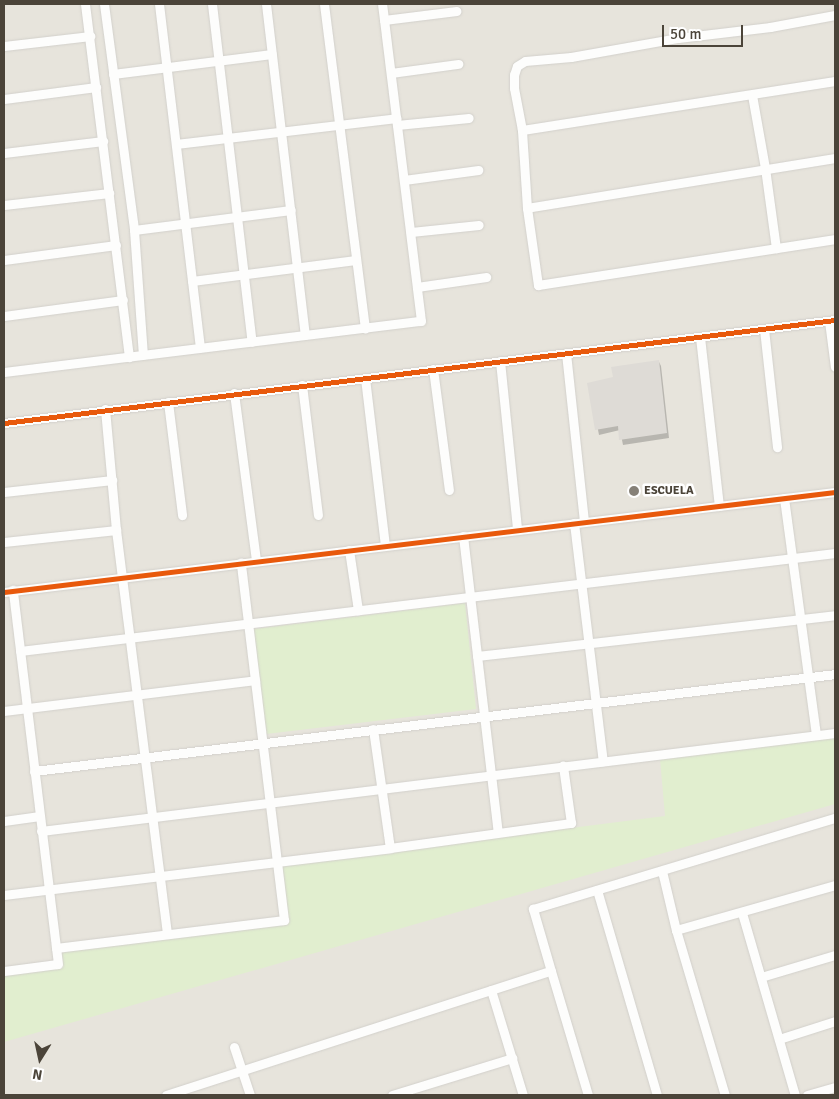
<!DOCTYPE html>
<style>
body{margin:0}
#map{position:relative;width:839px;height:1099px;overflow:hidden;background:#f4f2ee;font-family:Signika,sans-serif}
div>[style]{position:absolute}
.residential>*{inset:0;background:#e7e4dc}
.green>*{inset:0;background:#e1eecf}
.shadow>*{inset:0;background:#0003}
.building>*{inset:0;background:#dedbd6}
.roads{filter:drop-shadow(0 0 1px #d2d0cb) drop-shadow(0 0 1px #d2d0cb)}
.street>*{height:9px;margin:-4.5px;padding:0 4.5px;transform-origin:4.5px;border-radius:4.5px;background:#fdfdfc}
.cycleway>*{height:5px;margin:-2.5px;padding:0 2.5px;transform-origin:2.5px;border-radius:2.5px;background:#e8590c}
.dots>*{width:14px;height:14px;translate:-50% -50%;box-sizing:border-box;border:2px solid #fff;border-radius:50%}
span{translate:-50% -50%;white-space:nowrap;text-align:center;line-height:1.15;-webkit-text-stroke:5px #fff;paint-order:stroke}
.poi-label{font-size:12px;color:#4b4439;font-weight:700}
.left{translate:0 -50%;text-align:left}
.frame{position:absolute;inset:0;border:5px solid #4b4439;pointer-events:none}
.north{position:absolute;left:15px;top:1034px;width:50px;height:50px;-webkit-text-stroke:4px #fff;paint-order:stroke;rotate:190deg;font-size:14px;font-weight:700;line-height:20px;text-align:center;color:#4b4439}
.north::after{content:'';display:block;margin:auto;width:18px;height:22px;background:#4b4439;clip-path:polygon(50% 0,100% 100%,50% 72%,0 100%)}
.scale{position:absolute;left:662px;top:25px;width:81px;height:22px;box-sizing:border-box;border:2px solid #4b4439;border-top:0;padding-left:6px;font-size:15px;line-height:18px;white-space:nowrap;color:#4b4439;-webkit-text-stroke:4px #fff;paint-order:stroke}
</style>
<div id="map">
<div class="residential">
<div style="clip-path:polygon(4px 4px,835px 4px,835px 1095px,4px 1095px)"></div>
</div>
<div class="green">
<div style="clip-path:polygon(465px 603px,476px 709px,266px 734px,253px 629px)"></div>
<div style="clip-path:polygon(835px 737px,835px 804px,4px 1042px,4px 974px,62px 967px,60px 950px,288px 923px,281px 865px,665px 816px,660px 759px)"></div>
</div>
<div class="shadow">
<div style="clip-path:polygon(659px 362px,661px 366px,669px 438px,623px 445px,620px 430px,599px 435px,589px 384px,614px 378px)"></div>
</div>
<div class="building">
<div style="clip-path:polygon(659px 360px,667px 433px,619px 440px,618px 426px,595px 430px,587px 383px,613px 377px,611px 367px)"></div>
</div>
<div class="roads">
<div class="street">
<div style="left:85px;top:4px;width:356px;rotate:82.9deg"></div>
<div style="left:104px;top:4px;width:228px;rotate:82.4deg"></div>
<div style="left:134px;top:230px;width:125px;rotate:85.9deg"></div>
<div style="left:159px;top:4px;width:346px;rotate:83.2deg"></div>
<div style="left:212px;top:4px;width:340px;rotate:83.3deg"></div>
<div style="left:266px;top:4px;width:333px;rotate:83.3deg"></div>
<div style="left:324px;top:4px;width:327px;rotate:82.8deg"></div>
<div style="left:384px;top:20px;width:73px;rotate:-7.1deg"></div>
<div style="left:4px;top:46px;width:87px;rotate:-6.6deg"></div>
<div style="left:391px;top:73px;width:68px;rotate:-7.7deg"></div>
<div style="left:113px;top:74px;width:160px;rotate:-7.2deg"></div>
<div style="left:752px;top:95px;width:74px;rotate:79.9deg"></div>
<div style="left:765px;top:168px;width:81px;rotate:82.2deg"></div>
<div style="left:4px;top:99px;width:93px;rotate:-7.4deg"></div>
<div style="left:397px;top:125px;width:72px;rotate:-5.6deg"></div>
<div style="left:522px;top:130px;width:43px;rotate:-100.8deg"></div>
<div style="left:514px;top:88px;width:13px;rotate:-90deg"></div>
<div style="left:514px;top:75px;width:9px;rotate:-72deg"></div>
<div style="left:517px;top:66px;width:9px;rotate:-32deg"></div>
<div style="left:525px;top:61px;width:46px;rotate:-5deg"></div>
<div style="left:571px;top:57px;width:109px;rotate:-10.1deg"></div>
<div style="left:678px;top:38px;width:93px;rotate:-6.8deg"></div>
<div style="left:770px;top:27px;width:66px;rotate:-10.5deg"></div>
<div style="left:176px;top:144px;width:222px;rotate:-6.7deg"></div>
<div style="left:4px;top:153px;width:100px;rotate:-6.9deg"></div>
<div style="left:835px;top:158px;width:312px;rotate:170.8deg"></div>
<div style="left:527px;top:208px;width:78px;rotate:81.9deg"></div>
<div style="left:538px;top:285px;width:301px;rotate:-8.8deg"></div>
<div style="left:404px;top:180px;width:75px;rotate:-7.7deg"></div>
<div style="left:4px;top:205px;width:106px;rotate:-6.5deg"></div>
<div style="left:527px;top:208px;width:78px;rotate:-93.7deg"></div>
<div style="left:522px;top:130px;width:317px;rotate:-8.9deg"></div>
<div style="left:134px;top:230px;width:158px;rotate:-7.3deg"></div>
<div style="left:411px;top:232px;width:68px;rotate:-5.9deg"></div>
<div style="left:4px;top:260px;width:113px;rotate:-7.6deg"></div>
<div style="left:192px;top:281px;width:165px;rotate:-7.3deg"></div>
<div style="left:417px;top:287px;width:70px;rotate:-8.2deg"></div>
<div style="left:4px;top:316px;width:120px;rotate:-7.7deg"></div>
<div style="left:829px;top:321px;width:46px;rotate:82.6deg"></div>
<div style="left:764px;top:329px;width:119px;rotate:83.7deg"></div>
<div style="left:700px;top:337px;width:170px;rotate:83.6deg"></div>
<div style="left:566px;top:353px;width:169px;rotate:83.9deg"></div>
<div style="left:500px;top:361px;width:169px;rotate:84.2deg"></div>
<div style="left:433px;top:369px;width:122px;rotate:82.5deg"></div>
<div style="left:4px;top:372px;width:420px;rotate:-7deg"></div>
<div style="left:421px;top:321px;width:319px;rotate:-97deg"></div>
<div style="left:365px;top:378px;width:168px;rotate:83.2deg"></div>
<div style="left:302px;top:385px;width:131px;rotate:83deg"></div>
<div style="left:234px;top:393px;width:169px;rotate:82.5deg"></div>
<div style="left:168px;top:402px;width:114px;rotate:82.9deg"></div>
<div style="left:105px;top:409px;width:121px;rotate:84.8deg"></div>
<div style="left:116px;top:530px;width:407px;rotate:82.8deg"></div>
<div style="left:4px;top:423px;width:837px;rotate:-7.07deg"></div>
<div style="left:4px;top:492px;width:109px;rotate:-6.3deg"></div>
<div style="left:784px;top:498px;width:239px;rotate:82.3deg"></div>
<div style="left:574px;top:523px;width:240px;rotate:83.1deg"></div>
<div style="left:463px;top:536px;width:298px;rotate:83.3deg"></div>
<div style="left:4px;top:542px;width:113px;rotate:-6.1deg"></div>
<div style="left:349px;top:550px;width:61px;rotate:81.5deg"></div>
<div style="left:4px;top:592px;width:837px;rotate:-6.86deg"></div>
<div style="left:20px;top:651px;width:821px;rotate:-6.86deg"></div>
<div style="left:477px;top:656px;width:360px;rotate:-6.5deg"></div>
<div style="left:4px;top:711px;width:253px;rotate:-7deg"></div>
<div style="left:373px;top:729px;width:120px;rotate:81.9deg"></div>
<div style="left:34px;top:771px;width:807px;rotate:-6.9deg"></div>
<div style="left:4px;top:821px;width:36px;rotate:-8deg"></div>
<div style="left:41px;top:831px;width:800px;rotate:-7.04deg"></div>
<div style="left:662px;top:871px;width:61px;rotate:76.7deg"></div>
<div style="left:676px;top:930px;width:172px;rotate:73.5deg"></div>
<div style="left:597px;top:890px;width:214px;rotate:73.7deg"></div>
<div style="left:4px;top:895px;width:389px;rotate:-6.9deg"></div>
<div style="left:390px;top:848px;width:183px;rotate:-7.9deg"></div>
<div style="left:571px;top:823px;width:58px;rotate:-98deg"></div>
<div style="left:742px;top:913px;width:190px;rotate:73.8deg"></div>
<div style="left:676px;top:930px;width:165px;rotate:-15.8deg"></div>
<div style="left:56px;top:948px;width:230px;rotate:-7deg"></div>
<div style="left:284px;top:920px;width:360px;rotate:-96.9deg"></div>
<div style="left:4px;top:971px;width:54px;rotate:-7.4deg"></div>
<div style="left:58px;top:964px;width:377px;rotate:-96.9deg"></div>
<div style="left:551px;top:971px;width:65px;rotate:-106.2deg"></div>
<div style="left:533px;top:909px;width:315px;rotate:-16.8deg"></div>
<div style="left:761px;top:977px;width:77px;rotate:-16.6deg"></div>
<div style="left:491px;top:990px;width:110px;rotate:73.1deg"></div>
<div style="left:779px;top:1039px;width:59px;rotate:-17.8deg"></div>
<div style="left:234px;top:1047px;width:51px;rotate:71.6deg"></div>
<div style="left:166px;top:1095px;width:404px;rotate:-17.9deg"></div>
<div style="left:551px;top:971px;width:129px;rotate:73.4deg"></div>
<div style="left:392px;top:1095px;width:126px;rotate:-17.1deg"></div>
<div style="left:807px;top:1095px;width:29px;rotate:-16deg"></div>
</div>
</div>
<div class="cycleway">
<div style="left:4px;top:423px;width:837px;rotate:-7.07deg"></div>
<div style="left:4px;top:592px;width:837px;rotate:-6.86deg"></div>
</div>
<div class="dots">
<div style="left:634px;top:491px;background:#868178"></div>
</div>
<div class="poi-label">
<span class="left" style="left:644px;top:491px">ESCUELA</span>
</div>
<div class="frame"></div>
<div class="north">N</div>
<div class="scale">50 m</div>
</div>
